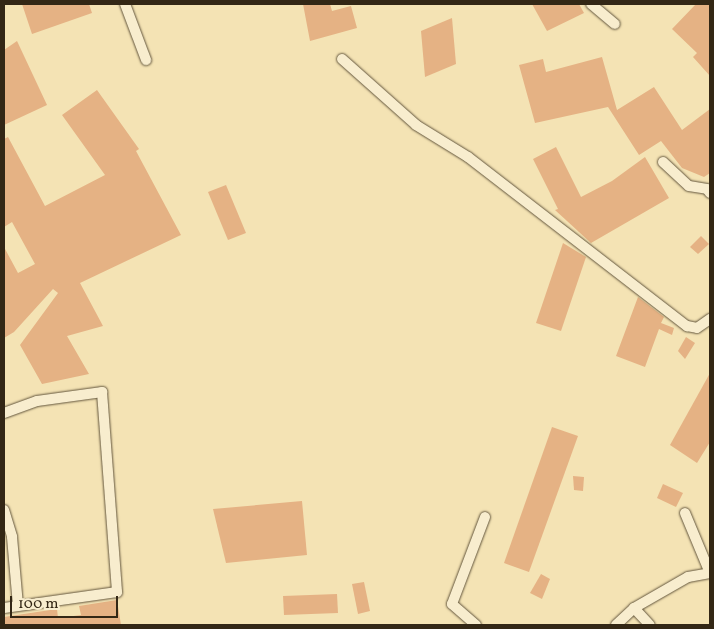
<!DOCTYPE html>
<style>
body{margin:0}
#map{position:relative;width:714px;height:629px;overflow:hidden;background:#f4e3b4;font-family:Vollkorn,serif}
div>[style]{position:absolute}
.building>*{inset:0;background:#e5b284}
.roads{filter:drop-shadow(0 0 1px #63563d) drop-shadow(0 0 1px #63563d)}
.minor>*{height:10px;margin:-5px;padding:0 5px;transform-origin:5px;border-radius:5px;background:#f8edce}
span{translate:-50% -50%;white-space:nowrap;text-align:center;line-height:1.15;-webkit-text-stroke:4px #f8edce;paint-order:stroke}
.frame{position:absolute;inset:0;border:5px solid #332715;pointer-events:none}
.scale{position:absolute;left:10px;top:596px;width:108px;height:22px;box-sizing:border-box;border:2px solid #332715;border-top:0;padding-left:6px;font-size:15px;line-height:18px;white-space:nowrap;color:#332715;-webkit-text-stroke:4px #f8edce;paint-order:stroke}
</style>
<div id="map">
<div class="building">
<div style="clip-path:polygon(22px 4px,89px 4px,92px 13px,32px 34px)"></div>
<div style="clip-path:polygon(303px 4px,330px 4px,332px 11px,351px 6px,357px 28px,310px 41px)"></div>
<div style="clip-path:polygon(532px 4px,579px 4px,584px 13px,547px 31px)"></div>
<div style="clip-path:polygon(696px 4px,710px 4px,710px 76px,693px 57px,697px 53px,672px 29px)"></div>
<div style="clip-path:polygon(452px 18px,456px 64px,425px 77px,421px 31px)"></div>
<div style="clip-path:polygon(17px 41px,47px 105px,4px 125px,4px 50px)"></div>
<div style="clip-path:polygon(602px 57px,617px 110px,654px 87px,682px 130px,710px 109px,710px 173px,704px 177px,682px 168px,661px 141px,639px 155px,608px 107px,535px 123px,519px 65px,543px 59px,546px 72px)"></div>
<div style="clip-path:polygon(97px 90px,139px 149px,136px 151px,181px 235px,80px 283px,103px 326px,67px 336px,89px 374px,42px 384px,20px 345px,58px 293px,53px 289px,14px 332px,4px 338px,4px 247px,18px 273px,35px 264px,12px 222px,4px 227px,4px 139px,8px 137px,45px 206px,105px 175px,62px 115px)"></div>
<div style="clip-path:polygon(556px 147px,581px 197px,612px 181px,645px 157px,669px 198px,591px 243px,555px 210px,558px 209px,533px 159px)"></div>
<div style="clip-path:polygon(226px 185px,246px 233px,228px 240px,208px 192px)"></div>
<div style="clip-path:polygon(701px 236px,709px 244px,698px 254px,690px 247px)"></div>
<div style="clip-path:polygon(563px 243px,586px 257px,561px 331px,536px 323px)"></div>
<div style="clip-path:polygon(638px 297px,664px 317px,661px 323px,674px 328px,672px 335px,659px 329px,645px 367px,616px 356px)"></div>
<div style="clip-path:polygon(686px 337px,695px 343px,685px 359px,678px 351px)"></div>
<div style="clip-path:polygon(710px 373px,710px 442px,697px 463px,670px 445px)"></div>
<div style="clip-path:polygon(552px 427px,578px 436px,529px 572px,504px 563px)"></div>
<div style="clip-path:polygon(573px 476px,584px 477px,583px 491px,574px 490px)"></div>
<div style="clip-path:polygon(663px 484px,683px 493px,676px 507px,657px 498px)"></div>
<div style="clip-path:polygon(302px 501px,307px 555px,226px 563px,213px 509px)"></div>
<div style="clip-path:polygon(541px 574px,550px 579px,542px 599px,530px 593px)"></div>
<div style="clip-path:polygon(364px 582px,370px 611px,358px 614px,352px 584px)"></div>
<div style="clip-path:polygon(337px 594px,338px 613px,284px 615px,283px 596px)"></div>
<div style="clip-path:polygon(117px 600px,121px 625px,4px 625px,4px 617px,57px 609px,58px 618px,81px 615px,79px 606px)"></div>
</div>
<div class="roads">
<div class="minor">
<div style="left:125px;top:4px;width:60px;rotate:69.4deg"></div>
<div style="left:591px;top:4px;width:31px;rotate:40deg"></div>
<div style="left:342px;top:59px;width:99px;rotate:41.7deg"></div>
<div style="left:416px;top:125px;width:61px;rotate:31.6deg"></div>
<div style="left:468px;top:157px;width:277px;rotate:37.7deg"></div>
<div style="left:687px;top:326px;width:10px;rotate:11deg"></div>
<div style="left:697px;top:328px;width:16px;rotate:-35deg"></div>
<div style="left:663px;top:162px;width:35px;rotate:43deg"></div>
<div style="left:689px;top:186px;width:18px;rotate:9deg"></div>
<div style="left:707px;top:189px;width:5px;rotate:53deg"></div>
<div style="left:4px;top:413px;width:35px;rotate:-20deg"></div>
<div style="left:37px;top:401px;width:66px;rotate:-7.9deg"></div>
<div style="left:102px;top:392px;width:201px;rotate:85.7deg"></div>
<div style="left:117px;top:592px;width:114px;rotate:171.9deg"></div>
<div style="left:4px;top:510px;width:28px;rotate:73deg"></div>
<div style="left:12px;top:537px;width:69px;rotate:85deg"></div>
<div style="left:685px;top:513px;width:65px;rotate:67.4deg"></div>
<div style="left:634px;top:608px;width:23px;rotate:47deg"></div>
<div style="left:476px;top:625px;width:32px;rotate:-139deg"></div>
<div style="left:452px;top:604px;width:93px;rotate:-69.2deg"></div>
<div style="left:616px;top:625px;width:25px;rotate:-43deg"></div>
<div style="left:634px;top:608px;width:62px;rotate:-29.9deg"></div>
<div style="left:688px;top:577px;width:22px;rotate:-10deg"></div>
</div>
</div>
<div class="frame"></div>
<div class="scale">100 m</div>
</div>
